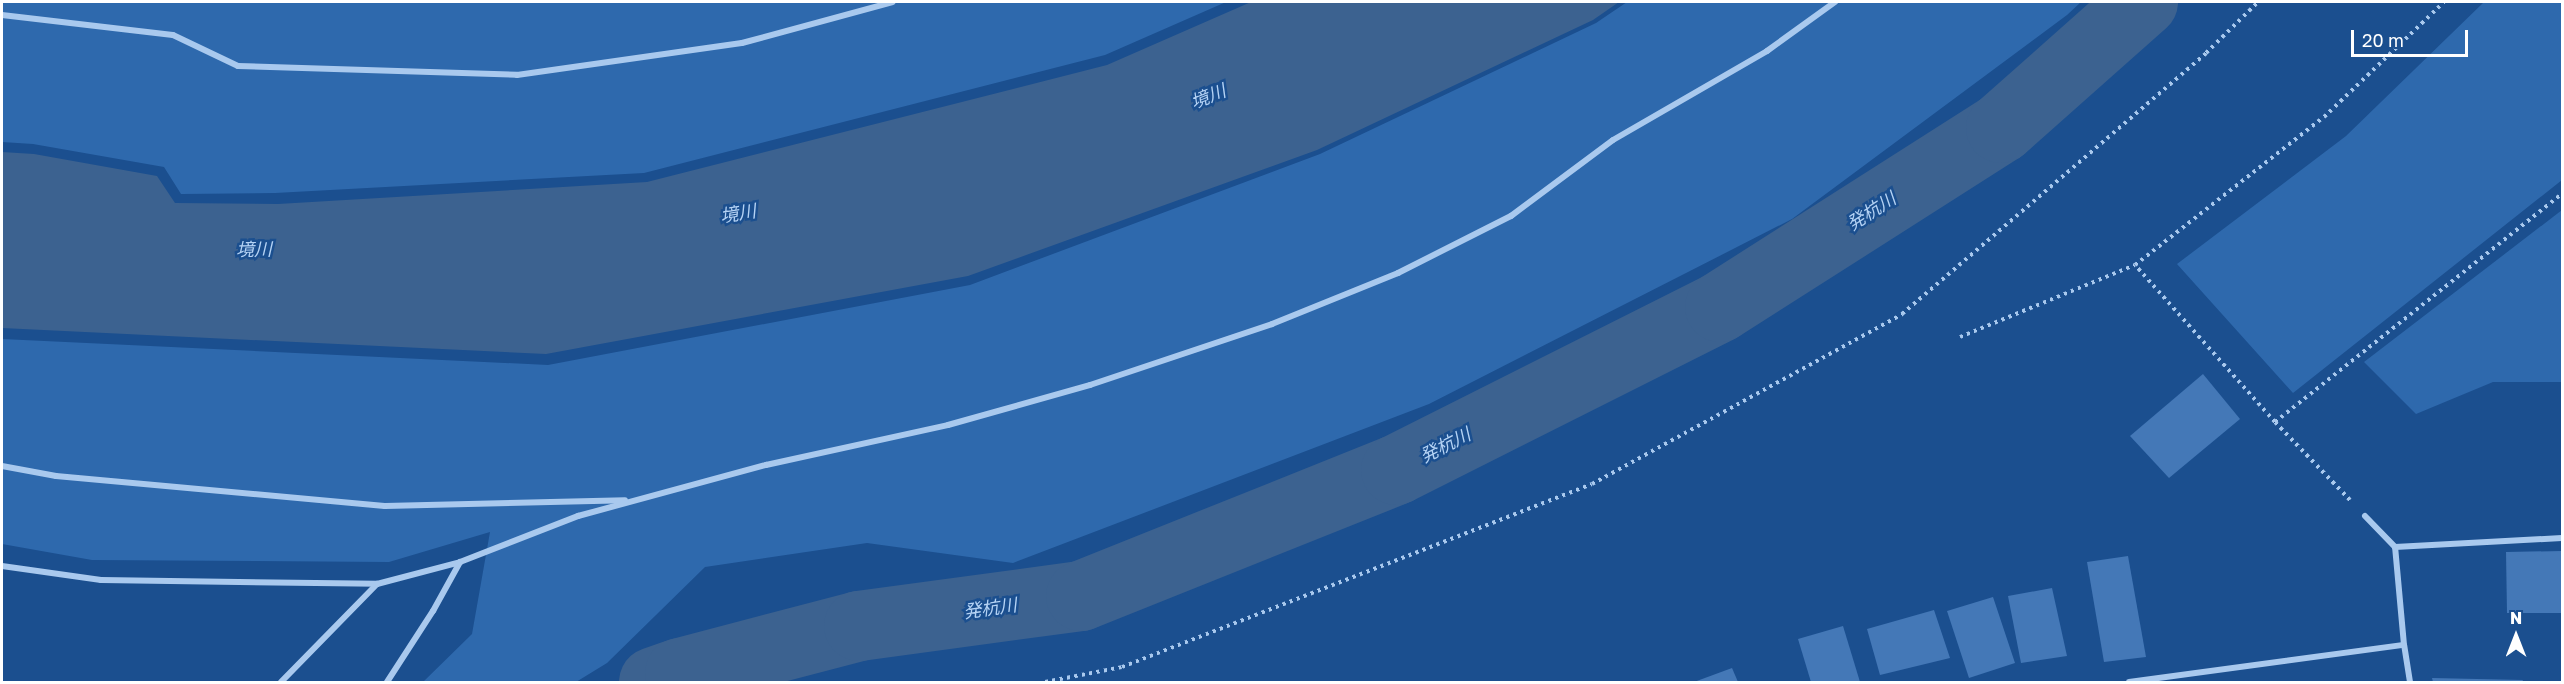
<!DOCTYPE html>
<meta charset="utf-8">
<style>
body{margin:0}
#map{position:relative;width:2564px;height:684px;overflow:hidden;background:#1b4f8f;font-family:"Golos Text","Noto Sans JP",sans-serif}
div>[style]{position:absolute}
.green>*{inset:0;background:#2e69ad}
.water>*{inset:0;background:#3c6290}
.river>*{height:70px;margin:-35px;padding:0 35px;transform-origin:35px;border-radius:35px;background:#3c6290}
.building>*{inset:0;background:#4478b7}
.path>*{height:4px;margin-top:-2px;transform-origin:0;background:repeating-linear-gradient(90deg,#a9c9ee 0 3px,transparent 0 7.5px)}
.street>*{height:6px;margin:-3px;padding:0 3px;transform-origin:3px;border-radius:3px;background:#a9c9ee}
span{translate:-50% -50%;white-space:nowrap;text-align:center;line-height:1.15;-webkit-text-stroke:5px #1b4f8f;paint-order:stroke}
.water-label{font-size:18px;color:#b5d3f5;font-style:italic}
.frame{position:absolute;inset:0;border:3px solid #fff;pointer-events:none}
.north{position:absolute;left:2486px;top:606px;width:60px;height:60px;-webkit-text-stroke:4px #1b4f8f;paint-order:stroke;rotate:0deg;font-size:16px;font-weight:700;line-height:24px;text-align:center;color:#fff}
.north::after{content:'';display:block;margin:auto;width:21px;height:27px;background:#fff;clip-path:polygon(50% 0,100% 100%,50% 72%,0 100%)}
.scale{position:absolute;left:2351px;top:30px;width:117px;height:27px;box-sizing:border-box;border:3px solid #fff;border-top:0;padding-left:8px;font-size:18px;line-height:21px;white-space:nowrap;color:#fff;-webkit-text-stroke:4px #1b4f8f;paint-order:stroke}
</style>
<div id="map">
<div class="green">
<div style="clip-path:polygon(2px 2px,1226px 2px,1105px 55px,644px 173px,275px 193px,181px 194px,164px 167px,33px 144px,2px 142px)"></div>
<div style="clip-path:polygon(1627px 2px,2081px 2px,2067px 15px,1792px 219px,1429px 404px,1013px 563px,867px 543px,705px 567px,607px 663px,576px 682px,423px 682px,472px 634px,490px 532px,389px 562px,92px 560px,2px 544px,2px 339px,548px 365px,970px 285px,1320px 154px,1596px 23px)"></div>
<div style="clip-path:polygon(2484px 2px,2562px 2px,2562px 180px,2293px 393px,2177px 264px,2346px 136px)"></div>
<div style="clip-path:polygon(2562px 210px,2562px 382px,2493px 382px,2416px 414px,2364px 362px)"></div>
</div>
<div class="water">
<div style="clip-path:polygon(1251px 2px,1619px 2px,1593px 20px,1317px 150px,968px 276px,546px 354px,2px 328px,2px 152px,34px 154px,157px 176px,175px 203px,278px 204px,647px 182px,1107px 65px)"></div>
</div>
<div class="river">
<div style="left:654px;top:682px;width:28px;rotate:-19deg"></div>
<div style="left:680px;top:673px;width:185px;rotate:-14.7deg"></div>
<div style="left:859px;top:626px;width:224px;rotate:-7.7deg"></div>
<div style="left:1081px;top:596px;width:339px;rotate:-21.8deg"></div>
<div style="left:1396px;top:470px;width:363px;rotate:-26.7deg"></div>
<div style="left:1720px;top:307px;width:333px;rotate:-32.5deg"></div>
<div style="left:2001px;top:128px;width:190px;rotate:-41.6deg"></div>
</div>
<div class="building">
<div style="clip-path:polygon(2203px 374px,2240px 419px,2169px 478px,2130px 436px)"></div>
<div style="clip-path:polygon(2562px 551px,2562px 613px,2507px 613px,2506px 552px)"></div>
<div style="clip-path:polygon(2128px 556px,2146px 657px,2104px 662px,2087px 562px)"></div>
<div style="clip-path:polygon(2052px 588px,2067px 656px,2021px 663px,2008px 596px)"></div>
<div style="clip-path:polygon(1993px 597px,2015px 663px,1969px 678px,1947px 611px)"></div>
<div style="clip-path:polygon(1934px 610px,1950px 658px,1880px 675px,1867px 629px)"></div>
<div style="clip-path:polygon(1843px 626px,1860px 682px,1811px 682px,1798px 639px)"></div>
<div style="clip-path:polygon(1732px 668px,1738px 682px,1694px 682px)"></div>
<div style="clip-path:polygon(2432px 678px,2523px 680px,2522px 682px,2433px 682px)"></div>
</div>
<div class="path">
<div style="left:1960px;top:337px;width:189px;rotate:-22.4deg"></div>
<div style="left:2275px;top:422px;width:367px;rotate:-38.5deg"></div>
<div style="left:2350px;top:500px;width:108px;rotate:-133.9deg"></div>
<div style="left:2275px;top:422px;width:210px;rotate:-131.7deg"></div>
<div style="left:2135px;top:265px;width:240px;rotate:-38.1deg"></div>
<div style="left:2324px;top:117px;width:166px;rotate:-43.8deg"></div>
<div style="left:1045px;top:682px;width:78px;rotate:-11deg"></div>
<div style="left:1122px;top:667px;width:504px;rotate:-21.27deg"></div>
<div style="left:1592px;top:484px;width:354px;rotate:-28.7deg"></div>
<div style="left:1902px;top:314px;width:401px;rotate:-40.6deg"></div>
<div style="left:2206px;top:53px;width:73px;rotate:-44.4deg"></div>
</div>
<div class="street">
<div style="left:2px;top:15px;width:172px;rotate:6.7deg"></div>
<div style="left:173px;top:35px;width:72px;rotate:25.5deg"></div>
<div style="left:238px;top:66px;width:279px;rotate:1.8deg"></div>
<div style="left:517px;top:75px;width:227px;rotate:-8.1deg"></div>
<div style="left:742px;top:43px;width:156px;rotate:-15.2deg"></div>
<div style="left:2px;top:466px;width:55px;rotate:10.5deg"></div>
<div style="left:56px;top:476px;width:330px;rotate:5.2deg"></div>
<div style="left:385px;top:506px;width:240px;rotate:-1.4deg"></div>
<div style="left:2365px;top:516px;width:43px;rotate:45.9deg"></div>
<div style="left:2px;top:566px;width:100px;rotate:8deg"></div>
<div style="left:101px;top:580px;width:276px;rotate:0.8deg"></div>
<div style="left:377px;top:584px;width:137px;rotate:134.4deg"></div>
<div style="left:377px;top:584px;width:86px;rotate:-14.8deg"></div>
<div style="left:387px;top:682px;width:85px;rotate:-57.1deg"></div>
<div style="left:433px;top:611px;width:56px;rotate:-61.1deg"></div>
<div style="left:460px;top:562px;width:127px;rotate:-21.3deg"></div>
<div style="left:578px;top:516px;width:195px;rotate:-15.2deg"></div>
<div style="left:766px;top:465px;width:186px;rotate:-12.4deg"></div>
<div style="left:948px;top:425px;width:148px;rotate:-15.7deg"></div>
<div style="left:1090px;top:385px;width:192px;rotate:-18.5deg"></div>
<div style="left:1272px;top:324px;width:136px;rotate:-22deg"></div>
<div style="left:1398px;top:273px;width:127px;rotate:-26.8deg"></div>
<div style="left:1511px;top:216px;width:127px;rotate:-36.7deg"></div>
<div style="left:1613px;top:140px;width:178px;rotate:-30deg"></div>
<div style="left:1767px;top:51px;width:84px;rotate:-35.8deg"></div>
<div style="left:2129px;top:682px;width:277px;rotate:-7.7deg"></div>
<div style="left:2410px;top:682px;width:37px;rotate:-99deg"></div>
<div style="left:2404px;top:645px;width:98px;rotate:-95.2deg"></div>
<div style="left:2395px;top:547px;width:167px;rotate:-3.1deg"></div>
</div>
<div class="water-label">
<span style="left:1208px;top:96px;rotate:-22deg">境川</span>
<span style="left:1871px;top:211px;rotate:-33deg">発杭川</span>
<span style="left:738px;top:213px;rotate:-9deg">境川</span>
<span style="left:254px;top:249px;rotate:-1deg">境川</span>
<span style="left:1445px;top:445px;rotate:-27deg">発杭川</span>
<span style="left:990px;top:608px;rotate:-8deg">発杭川</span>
</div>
<div class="frame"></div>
<div class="north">N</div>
<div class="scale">20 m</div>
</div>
